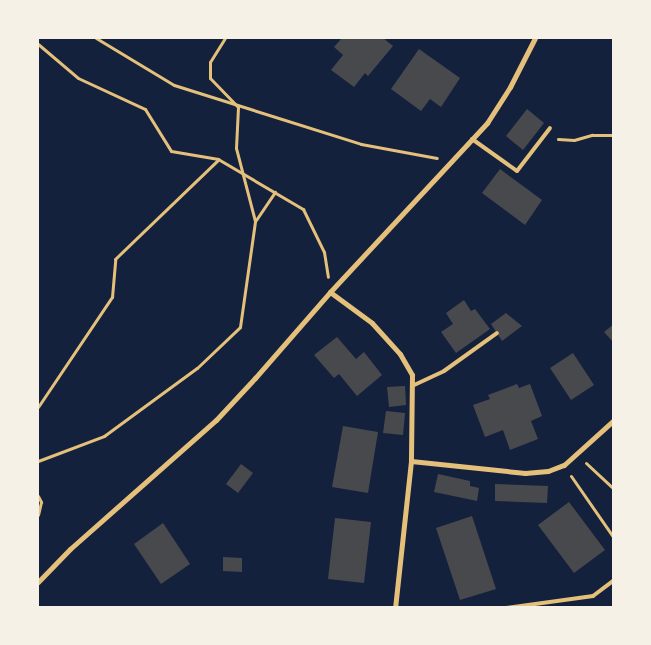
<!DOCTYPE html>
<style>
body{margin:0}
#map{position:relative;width:651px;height:645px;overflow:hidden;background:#14213d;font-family:Raleway,sans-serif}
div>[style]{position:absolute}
.building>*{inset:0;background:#48494c}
.path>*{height:3px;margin:-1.5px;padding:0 1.5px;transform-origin:1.5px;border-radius:1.5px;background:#e5c07b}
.service>*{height:4px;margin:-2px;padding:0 2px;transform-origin:2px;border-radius:2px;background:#e5c07b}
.minor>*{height:5px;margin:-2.5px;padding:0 2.5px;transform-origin:2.5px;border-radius:2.5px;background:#e5c07b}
span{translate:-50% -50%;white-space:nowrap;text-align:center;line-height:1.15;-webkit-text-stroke:5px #f6f1e7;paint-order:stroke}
.frame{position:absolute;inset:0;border:39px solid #f6f1e7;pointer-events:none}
</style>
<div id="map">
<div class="building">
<div style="clip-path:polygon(342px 38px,383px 38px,393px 46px,368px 76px,365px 73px,354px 87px,331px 70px,343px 55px,334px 47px)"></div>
<div style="clip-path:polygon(419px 49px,460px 78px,441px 107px,430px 99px,421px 111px,391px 89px)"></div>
<div style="clip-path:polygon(527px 109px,544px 123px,523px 150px,506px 136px)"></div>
<div style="clip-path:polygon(500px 169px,542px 200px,525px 225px,482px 193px)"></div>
<div style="clip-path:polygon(464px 300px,471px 311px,475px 309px,490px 329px,456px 353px,441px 332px,453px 324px,446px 313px)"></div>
<div style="clip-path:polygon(506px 313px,522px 326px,502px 341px,491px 324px)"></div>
<div style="clip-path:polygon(614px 324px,614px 343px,604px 332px)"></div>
<div style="clip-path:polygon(337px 337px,356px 359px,364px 352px,382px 375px,357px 396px,339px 374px,334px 378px,314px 355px)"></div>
<div style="clip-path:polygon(573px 353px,594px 385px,571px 400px,550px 368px)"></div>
<div style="clip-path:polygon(517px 384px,519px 388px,530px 384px,542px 416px,531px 421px,538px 439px,510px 450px,503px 430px,485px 437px,473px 405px,490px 399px,488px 395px)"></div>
<div style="clip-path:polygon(405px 386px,406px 405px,389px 407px,387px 387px)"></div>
<div style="clip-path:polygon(386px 411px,405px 413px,403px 435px,383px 433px)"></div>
<div style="clip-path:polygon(343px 426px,378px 432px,368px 493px,332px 487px)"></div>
<div style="clip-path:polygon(241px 464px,253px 473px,238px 493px,226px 484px)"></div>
<div style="clip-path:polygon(438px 474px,470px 481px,470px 486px,479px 488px,477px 501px,434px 492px)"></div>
<div style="clip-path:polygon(495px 484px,548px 486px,547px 503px,495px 501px)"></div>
<div style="clip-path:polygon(569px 502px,605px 550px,574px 573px,538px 525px)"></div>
<div style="clip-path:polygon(472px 516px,496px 589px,460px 600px,436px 528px)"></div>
<div style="clip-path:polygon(335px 518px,371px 522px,364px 583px,328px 579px)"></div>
<div style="clip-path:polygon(163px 523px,190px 564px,161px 584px,134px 544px)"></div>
<div style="clip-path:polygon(223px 557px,242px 558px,242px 572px,223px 571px)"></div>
</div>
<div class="path">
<div style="left:96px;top:38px;width:91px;rotate:31.1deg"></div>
<div style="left:174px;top:85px;width:196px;rotate:17.5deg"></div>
<div style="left:361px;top:144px;width:77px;rotate:10.4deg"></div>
<div style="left:38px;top:44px;width:52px;rotate:40.4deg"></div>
<div style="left:78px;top:78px;width:74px;rotate:24.8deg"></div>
<div style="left:145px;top:109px;width:49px;rotate:58.2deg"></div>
<div style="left:171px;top:151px;width:48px;rotate:9.7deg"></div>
<div style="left:218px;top:159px;width:99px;rotate:30.5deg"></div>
<div style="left:303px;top:209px;width:48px;rotate:64deg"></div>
<div style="left:324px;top:252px;width:25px;rotate:81deg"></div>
<div style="left:558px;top:139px;width:16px;rotate:4deg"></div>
<div style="left:574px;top:140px;width:19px;rotate:-16deg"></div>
<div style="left:592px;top:135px;width:22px"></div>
<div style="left:256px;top:220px;width:34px;rotate:-56deg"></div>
<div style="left:38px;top:407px;width:133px;rotate:-56.1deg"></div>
<div style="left:112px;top:297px;width:38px;rotate:-85deg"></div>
<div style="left:115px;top:259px;width:143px;rotate:-43.9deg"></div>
<div style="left:38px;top:461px;width:71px;rotate:-20.7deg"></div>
<div style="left:104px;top:436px;width:115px;rotate:-36.2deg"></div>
<div style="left:197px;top:368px;width:59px;rotate:-43.6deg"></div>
<div style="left:240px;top:327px;width:107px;rotate:-81.9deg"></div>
<div style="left:255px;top:221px;width:75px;rotate:-104.6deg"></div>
<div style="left:236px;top:148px;width:41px;rotate:-87.2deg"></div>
<div style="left:238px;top:107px;width:40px;rotate:-134deg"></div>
<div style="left:210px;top:78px;width:16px;rotate:-90deg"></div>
<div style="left:210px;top:62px;width:28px;rotate:-58deg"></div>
<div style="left:586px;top:463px;width:38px;rotate:43deg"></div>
<div style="left:571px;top:476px;width:75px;rotate:55.3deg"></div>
<div style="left:38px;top:496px;width:7px;rotate:63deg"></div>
<div style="left:41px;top:502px;width:13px;rotate:103deg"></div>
</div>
<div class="service">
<div style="left:472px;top:139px;width:55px;rotate:35.4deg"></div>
<div style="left:517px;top:171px;width:54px;rotate:-52.5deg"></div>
<div style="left:412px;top:386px;width:35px;rotate:-25deg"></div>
<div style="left:444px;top:371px;width:65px;rotate:-35.6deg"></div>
<div style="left:506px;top:608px;width:88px;rotate:-7.9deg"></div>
<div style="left:593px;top:596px;width:26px;rotate:-37deg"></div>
</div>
<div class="minor">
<div style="left:330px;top:292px;width:52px;rotate:36.4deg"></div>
<div style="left:372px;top:323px;width:42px;rotate:47.9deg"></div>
<div style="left:400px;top:354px;width:24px;rotate:60deg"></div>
<div style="left:412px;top:375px;width:86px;rotate:90.7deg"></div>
<div style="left:411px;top:461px;width:148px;rotate:96.2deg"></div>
<div style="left:411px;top:461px;width:115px;rotate:6deg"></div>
<div style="left:525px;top:473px;width:23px;rotate:-5deg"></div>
<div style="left:548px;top:471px;width:17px;rotate:-21deg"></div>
<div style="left:564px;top:465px;width:67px;rotate:-42deg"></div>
<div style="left:38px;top:582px;width:46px;rotate:-45.9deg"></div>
<div style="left:70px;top:549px;width:195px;rotate:-41.5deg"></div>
<div style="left:216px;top:420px;width:57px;rotate:-47.1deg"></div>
<div style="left:255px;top:378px;width:114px;rotate:-48.9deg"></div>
<div style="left:330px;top:292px;width:231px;rotate:-47.1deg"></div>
<div style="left:487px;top:123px;width:43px;rotate:-57.4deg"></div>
<div style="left:510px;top:87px;width:55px;rotate:-63deg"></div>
</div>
<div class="frame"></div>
</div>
